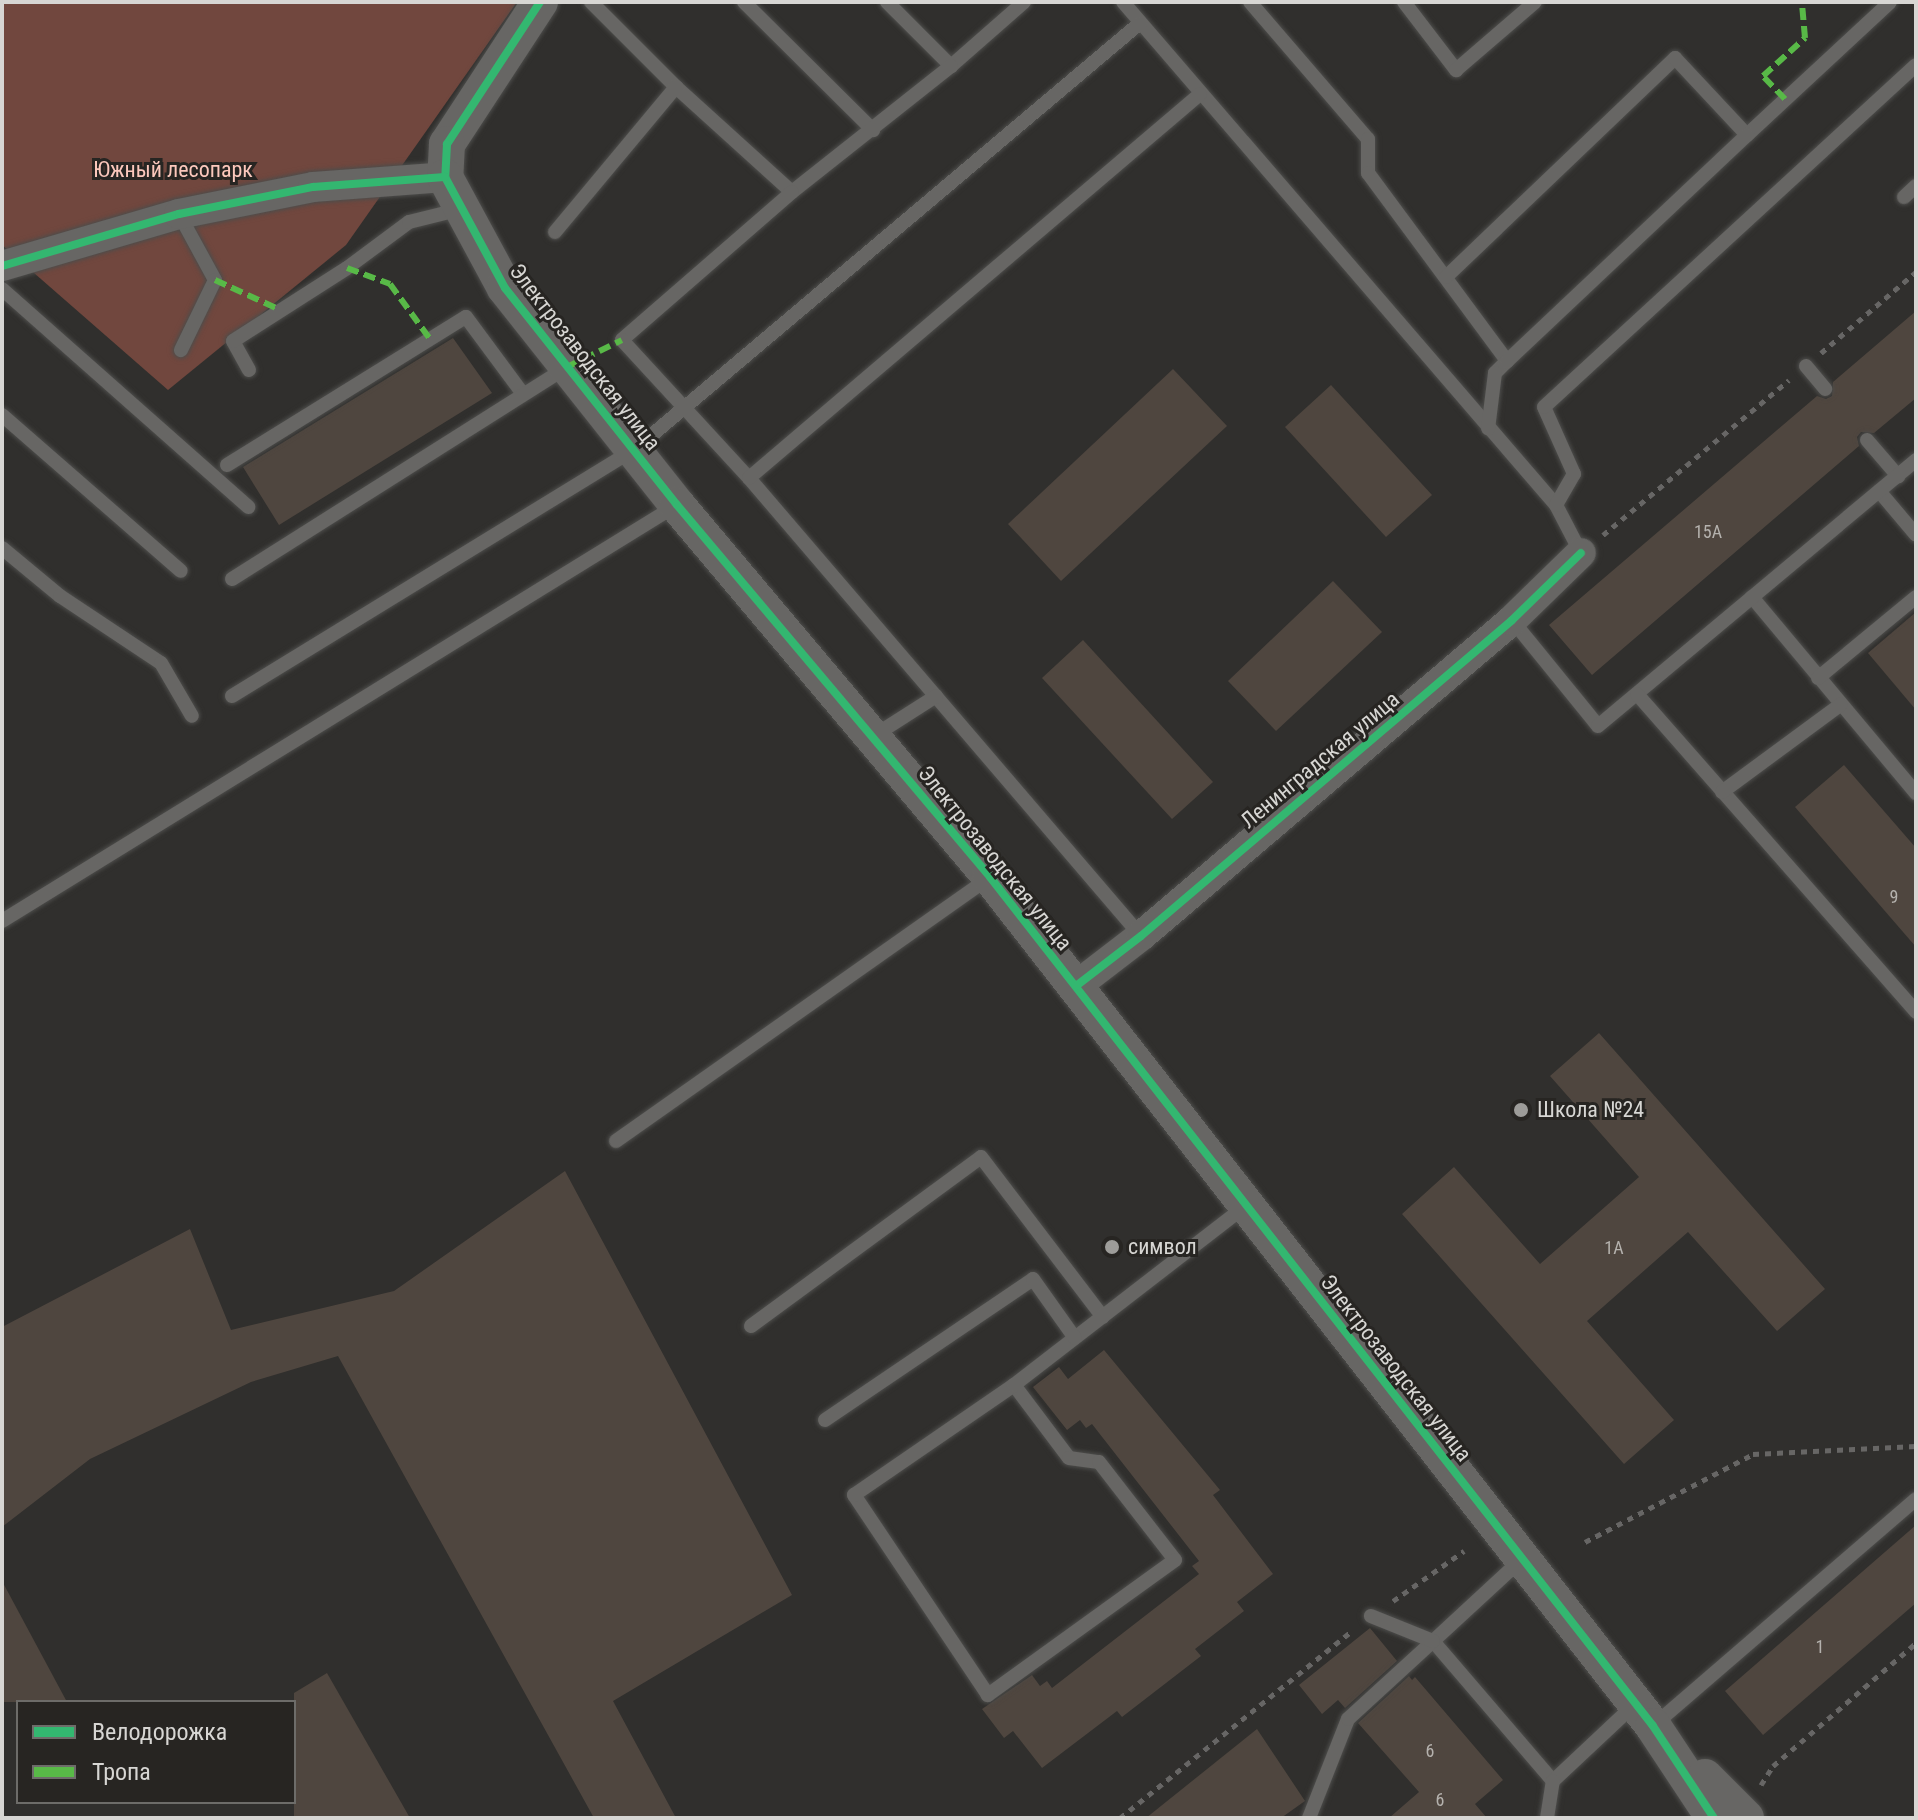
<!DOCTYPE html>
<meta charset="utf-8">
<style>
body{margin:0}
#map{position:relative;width:1918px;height:1820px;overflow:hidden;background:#302f2d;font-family:"Roboto Condensed",sans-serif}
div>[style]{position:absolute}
.green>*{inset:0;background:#71473e}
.building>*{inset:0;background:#4f463f}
.path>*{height:5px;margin-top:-2.5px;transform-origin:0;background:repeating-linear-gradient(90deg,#676665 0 6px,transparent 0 12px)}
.roads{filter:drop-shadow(0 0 2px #4d4d4b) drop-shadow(0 0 2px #4d4d4b)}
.service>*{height:14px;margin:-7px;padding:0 7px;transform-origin:7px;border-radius:7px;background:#676664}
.minor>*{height:30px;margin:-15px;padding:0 15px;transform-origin:15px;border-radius:15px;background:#676664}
.tertiary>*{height:36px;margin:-18px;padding:0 18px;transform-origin:18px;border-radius:18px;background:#676664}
.quiet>*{height:6px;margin-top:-3px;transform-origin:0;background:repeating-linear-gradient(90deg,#58b947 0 12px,transparent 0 18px)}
.cycleway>*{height:8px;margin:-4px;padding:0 4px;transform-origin:4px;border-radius:4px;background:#33b770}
.dots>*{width:22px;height:22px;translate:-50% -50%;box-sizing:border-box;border:4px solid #272522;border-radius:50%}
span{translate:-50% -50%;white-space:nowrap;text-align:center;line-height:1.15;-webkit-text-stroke:6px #272522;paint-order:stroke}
.number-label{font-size:18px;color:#b5b2ae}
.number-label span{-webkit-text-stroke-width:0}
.park-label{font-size:22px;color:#fcc8bc}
.street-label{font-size:22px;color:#d7d6d3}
.poi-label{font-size:22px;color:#d7d6d3}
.left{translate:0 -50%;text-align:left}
.frame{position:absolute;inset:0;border:4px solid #d7d6d3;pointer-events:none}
.legend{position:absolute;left:16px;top:1700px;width:280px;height:104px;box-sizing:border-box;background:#272522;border:2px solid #6d6c69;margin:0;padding:10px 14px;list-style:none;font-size:24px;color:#d7d6d3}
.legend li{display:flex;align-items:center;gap:16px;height:40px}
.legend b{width:40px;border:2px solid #6d6c69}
</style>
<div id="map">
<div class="green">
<div style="clip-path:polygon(2px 2px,517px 2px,346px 245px,168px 390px,2px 245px)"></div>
</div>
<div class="building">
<div style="clip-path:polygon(1916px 311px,1916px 398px,1874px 433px,1861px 432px,1857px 437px,1859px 446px,1592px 675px,1549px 625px,1817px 396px,1826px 399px,1832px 396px,1833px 382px)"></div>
<div style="clip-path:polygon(453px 338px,492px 393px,279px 525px,243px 467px)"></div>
<div style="clip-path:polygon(1173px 369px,1227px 426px,1061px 581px,1008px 524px)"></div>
<div style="clip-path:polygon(1331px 385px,1432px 495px,1386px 537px,1285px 427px)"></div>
<div style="clip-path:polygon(1333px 581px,1382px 632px,1276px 731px,1228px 681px)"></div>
<div style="clip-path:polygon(1916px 612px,1916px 710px,1868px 653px)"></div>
<div style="clip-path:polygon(1083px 640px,1213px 782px,1172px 819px,1042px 678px)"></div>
<div style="clip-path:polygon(1844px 765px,1916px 848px,1916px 947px,1795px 807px)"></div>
<div style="clip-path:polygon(1599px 1033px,1825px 1289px,1777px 1331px,1688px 1232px,1587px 1321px,1674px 1420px,1624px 1464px,1402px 1214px,1454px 1167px,1540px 1264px,1639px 1177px,1550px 1076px)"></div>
<div style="clip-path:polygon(565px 1171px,792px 1595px,613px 1701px,676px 1818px,594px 1818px,338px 1356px,251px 1382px,90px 1459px,2px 1527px,2px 1327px,190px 1229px,231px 1330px,394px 1291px)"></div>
<div style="clip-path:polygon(1104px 1350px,1220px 1490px,1213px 1495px,1273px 1574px,1237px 1602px,1244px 1611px,1195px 1649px,1201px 1656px,1122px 1717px,1117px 1711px,1042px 1768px,1013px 1731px,1004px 1738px,982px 1709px,1032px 1675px,1040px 1686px,1047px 1681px,1052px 1688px,1199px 1574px,1192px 1566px,1199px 1561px,1092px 1424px,1086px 1428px,1080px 1420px,1067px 1430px,1033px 1387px,1059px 1367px,1068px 1379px)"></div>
<div style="clip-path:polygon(1916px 1525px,1916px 1603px,1763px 1735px,1725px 1691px)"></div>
<div style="clip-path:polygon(2px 1581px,67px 1702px,2px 1702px)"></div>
<div style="clip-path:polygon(1370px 1628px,1397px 1661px,1345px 1708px,1338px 1700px,1322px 1714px,1299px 1685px)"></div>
<div style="clip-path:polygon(327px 1673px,410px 1818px,294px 1818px,294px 1693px)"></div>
<div style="clip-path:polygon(1409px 1676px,1412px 1680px,1415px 1677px,1503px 1780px,1475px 1804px,1487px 1818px,1389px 1818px,1419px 1792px,1358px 1723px)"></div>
<div style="clip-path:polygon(1257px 1729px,1305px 1801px,1281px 1818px,1146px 1818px)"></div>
</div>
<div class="path">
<div style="left:1821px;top:353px;width:125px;rotate:-40.5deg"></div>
<div style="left:1603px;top:535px;width:242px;rotate:-39.8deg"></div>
<div style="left:1585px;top:1542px;width:190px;rotate:-27.6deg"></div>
<div style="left:1753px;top:1454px;width:163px;rotate:-2.8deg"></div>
<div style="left:1393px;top:1601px;width:87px;rotate:-35.2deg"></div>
<div style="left:1761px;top:1785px;width:22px;rotate:-58deg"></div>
<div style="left:1773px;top:1766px;width:189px;rotate:-40.7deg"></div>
<div style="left:1120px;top:1818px;width:299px;rotate:-38.9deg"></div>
</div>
<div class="roads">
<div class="service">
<div style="left:591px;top:2px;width:120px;rotate:45deg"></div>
<div style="left:676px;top:87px;width:156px;rotate:42.2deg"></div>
<div style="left:744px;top:2px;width:182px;rotate:44.8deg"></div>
<div style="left:887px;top:2px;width:91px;rotate:45deg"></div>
<div style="left:1024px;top:2px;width:97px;rotate:138.8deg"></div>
<div style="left:951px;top:66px;width:203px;rotate:141.6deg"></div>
<div style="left:792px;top:192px;width:225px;rotate:139deg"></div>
<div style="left:622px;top:340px;width:188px;rotate:47.4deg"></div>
<div style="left:749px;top:478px;width:603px;rotate:49.44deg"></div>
<div style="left:1123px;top:2px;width:664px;rotate:49.28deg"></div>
<div style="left:1556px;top:505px;width:54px;rotate:62.5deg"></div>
<div style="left:1250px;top:2px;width:181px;rotate:49.3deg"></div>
<div style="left:1368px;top:139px;width:34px;rotate:90deg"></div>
<div style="left:1368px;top:173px;width:234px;rotate:53.5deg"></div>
<div style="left:1507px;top:361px;width:17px;rotate:135deg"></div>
<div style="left:1495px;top:373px;width:56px;rotate:97.1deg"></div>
<div style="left:1404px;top:2px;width:86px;rotate:52.6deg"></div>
<div style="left:1456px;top:70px;width:104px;rotate:-40.7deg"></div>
<div style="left:1747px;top:135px;width:195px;rotate:-42.9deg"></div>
<div style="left:1904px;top:197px;width:16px;rotate:-43deg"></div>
<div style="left:179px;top:214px;width:75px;rotate:61.4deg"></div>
<div style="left:215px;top:280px;width:78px;rotate:115.9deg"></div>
<div style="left:555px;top:232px;width:189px;rotate:-50.2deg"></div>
<div style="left:1446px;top:277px;width:317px;rotate:-43.7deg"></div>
<div style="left:1675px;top:58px;width:105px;rotate:46.9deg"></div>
<div style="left:1747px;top:135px;width:330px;rotate:136.7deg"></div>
<div style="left:2px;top:289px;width:329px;rotate:41.5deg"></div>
<div style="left:1806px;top:366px;width:30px;rotate:50deg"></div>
<div style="left:249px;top:370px;width:33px;rotate:-119deg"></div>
<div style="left:233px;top:341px;width:135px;rotate:-32.6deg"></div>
<div style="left:347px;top:268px;width:77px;rotate:-36.6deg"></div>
<div style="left:409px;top:222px;width:54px;rotate:-14deg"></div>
<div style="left:2px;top:415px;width:237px;rotate:41.1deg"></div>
<div style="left:1867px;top:440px;width:48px;rotate:49.3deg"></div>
<div style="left:227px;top:465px;width:281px;rotate:-31.8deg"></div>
<div style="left:466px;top:317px;width:96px;rotate:53.5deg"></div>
<div style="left:749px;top:478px;width:592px;rotate:-40.41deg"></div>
<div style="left:1879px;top:491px;width:57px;rotate:49.9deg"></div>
<div style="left:1556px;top:505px;width:36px;rotate:-60deg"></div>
<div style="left:1574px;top:474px;width:73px;rotate:-114.1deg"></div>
<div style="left:1544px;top:407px;width:505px;rotate:-42.59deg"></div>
<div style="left:2px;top:548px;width:75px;rotate:39.6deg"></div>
<div style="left:60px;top:596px;width:121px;rotate:33.6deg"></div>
<div style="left:161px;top:663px;width:61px;rotate:59.7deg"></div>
<div style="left:232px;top:579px;width:396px;rotate:-32.3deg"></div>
<div style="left:1752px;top:597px;width:256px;rotate:50.1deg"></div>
<div style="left:1512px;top:620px;width:136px;rotate:50.9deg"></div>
<div style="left:1598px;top:726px;width:415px;rotate:-39.9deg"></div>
<div style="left:1818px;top:678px;width:127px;rotate:-39.6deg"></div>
<div style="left:1637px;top:694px;width:423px;rotate:48.7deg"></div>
<div style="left:232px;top:696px;width:471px;rotate:-31.5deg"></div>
<div style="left:634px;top:450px;width:662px;rotate:-40.16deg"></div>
<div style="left:872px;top:737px;width:76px;rotate:-32.6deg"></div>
<div style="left:1722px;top:792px;width:147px;rotate:-36.4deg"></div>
<div style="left:2px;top:921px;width:793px;rotate:-31.65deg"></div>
<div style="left:616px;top:1141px;width:456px;rotate:-35.2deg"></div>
<div style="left:751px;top:1326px;width:285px;rotate:-36.3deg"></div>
<div style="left:981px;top:1157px;width:201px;rotate:52.7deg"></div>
<div style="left:1014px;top:1385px;width:91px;rotate:53deg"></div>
<div style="left:1069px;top:1458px;width:30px;rotate:8deg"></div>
<div style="left:1099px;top:1462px;width:124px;rotate:52.2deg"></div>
<div style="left:1175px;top:1560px;width:231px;rotate:144.2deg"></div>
<div style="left:988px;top:1695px;width:241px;rotate:-123.8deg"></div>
<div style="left:854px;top:1495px;width:194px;rotate:-34.5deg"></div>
<div style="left:1014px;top:1385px;width:293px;rotate:-37.7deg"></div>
<div style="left:825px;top:1420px;width:251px;rotate:-34.1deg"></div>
<div style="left:1033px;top:1279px;width:72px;rotate:54.6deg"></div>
<div style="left:1522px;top:1559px;width:121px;rotate:137.3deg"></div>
<div style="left:1433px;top:1641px;width:184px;rotate:49.4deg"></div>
<div style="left:1553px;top:1781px;width:112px;rotate:-43.2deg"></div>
<div style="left:1653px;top:1726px;width:347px;rotate:-40.8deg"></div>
<div style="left:1309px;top:1818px;width:106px;rotate:-68.5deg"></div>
<div style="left:1348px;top:1719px;width:115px;rotate:-42.5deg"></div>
<div style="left:1433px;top:1641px;width:67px;rotate:-158deg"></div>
<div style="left:1547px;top:1818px;width:37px;rotate:-81deg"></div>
</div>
<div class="minor">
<div style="left:2px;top:266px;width:184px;rotate:-16.4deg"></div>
<div style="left:179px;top:214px;width:137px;rotate:-11.4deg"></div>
<div style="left:313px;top:187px;width:132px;rotate:-4.3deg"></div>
<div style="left:1076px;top:986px;width:82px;rotate:-37.6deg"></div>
<div style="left:1141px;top:936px;width:487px;rotate:-40.4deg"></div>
<div style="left:1512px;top:620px;width:96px;rotate:-44.2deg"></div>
</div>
<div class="tertiary">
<div style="left:540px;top:2px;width:170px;rotate:123.2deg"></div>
<div style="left:447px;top:144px;width:33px;rotate:93deg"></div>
<div style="left:445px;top:177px;width:126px;rotate:61.6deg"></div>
<div style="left:505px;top:288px;width:277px;rotate:51.6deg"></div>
<div style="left:677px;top:505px;width:486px;rotate:49.9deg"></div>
<div style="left:990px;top:877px;width:1077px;rotate:52.01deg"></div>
<div style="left:1653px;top:1726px;width:110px;rotate:56.5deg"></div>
<div style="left:1705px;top:1777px;width:58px;rotate:45deg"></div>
</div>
</div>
<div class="quiet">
<div style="left:1785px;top:99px;width:32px;rotate:-134deg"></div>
<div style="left:1763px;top:76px;width:57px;rotate:-42.1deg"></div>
<div style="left:1805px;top:38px;width:36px;rotate:-95deg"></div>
<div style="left:347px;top:268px;width:46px;rotate:20.4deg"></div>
<div style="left:390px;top:284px;width:68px;rotate:54deg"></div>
<div style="left:215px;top:280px;width:69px;rotate:24.7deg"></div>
<div style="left:567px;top:367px;width:61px;rotate:-26.1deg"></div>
</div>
<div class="cycleway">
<div style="left:540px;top:2px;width:170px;rotate:123.2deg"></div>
<div style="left:447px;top:144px;width:33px;rotate:93deg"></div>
<div style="left:445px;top:177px;width:126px;rotate:61.6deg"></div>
<div style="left:505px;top:288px;width:277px;rotate:51.6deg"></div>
<div style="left:677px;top:505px;width:486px;rotate:49.9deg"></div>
<div style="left:990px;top:877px;width:1077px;rotate:52.01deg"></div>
<div style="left:1653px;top:1726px;width:110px;rotate:56.5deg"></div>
<div style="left:2px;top:266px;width:184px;rotate:-16.4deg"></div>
<div style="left:179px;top:214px;width:137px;rotate:-11.4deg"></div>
<div style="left:313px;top:187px;width:132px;rotate:-4.3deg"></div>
<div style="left:1076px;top:986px;width:82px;rotate:-37.6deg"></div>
<div style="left:1141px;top:936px;width:487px;rotate:-40.4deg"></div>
<div style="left:1512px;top:620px;width:96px;rotate:-44.2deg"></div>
</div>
<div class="dots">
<div style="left:1521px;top:1110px;background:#9d9c99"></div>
<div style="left:1112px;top:1247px;background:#9d9c99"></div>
</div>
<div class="number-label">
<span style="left:1708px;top:532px">15А</span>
<span style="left:1894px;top:897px">9</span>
<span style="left:1614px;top:1248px">1А</span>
<span style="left:1820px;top:1647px">1</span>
<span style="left:1430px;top:1751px">6</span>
<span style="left:1440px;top:1800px">6</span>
</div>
<div class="park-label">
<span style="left:173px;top:170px">Южный лесопарк</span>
</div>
<div class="street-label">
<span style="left:585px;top:357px;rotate:52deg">Электрозаводская улица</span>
<span style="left:1320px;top:760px;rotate:-40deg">Ленинградская улица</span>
<span style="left:995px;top:858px;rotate:51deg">Электрозаводская улица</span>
<span style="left:1396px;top:1368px;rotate:52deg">Электрозаводская улица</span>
</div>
<div class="poi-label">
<span class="left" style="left:1537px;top:1110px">Школа №24</span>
<span class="left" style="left:1128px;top:1247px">символ</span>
</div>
<div class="frame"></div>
<ul class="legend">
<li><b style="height:10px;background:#33b770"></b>Велодорожка</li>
<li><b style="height:10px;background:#58b947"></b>Тропа</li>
</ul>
</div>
